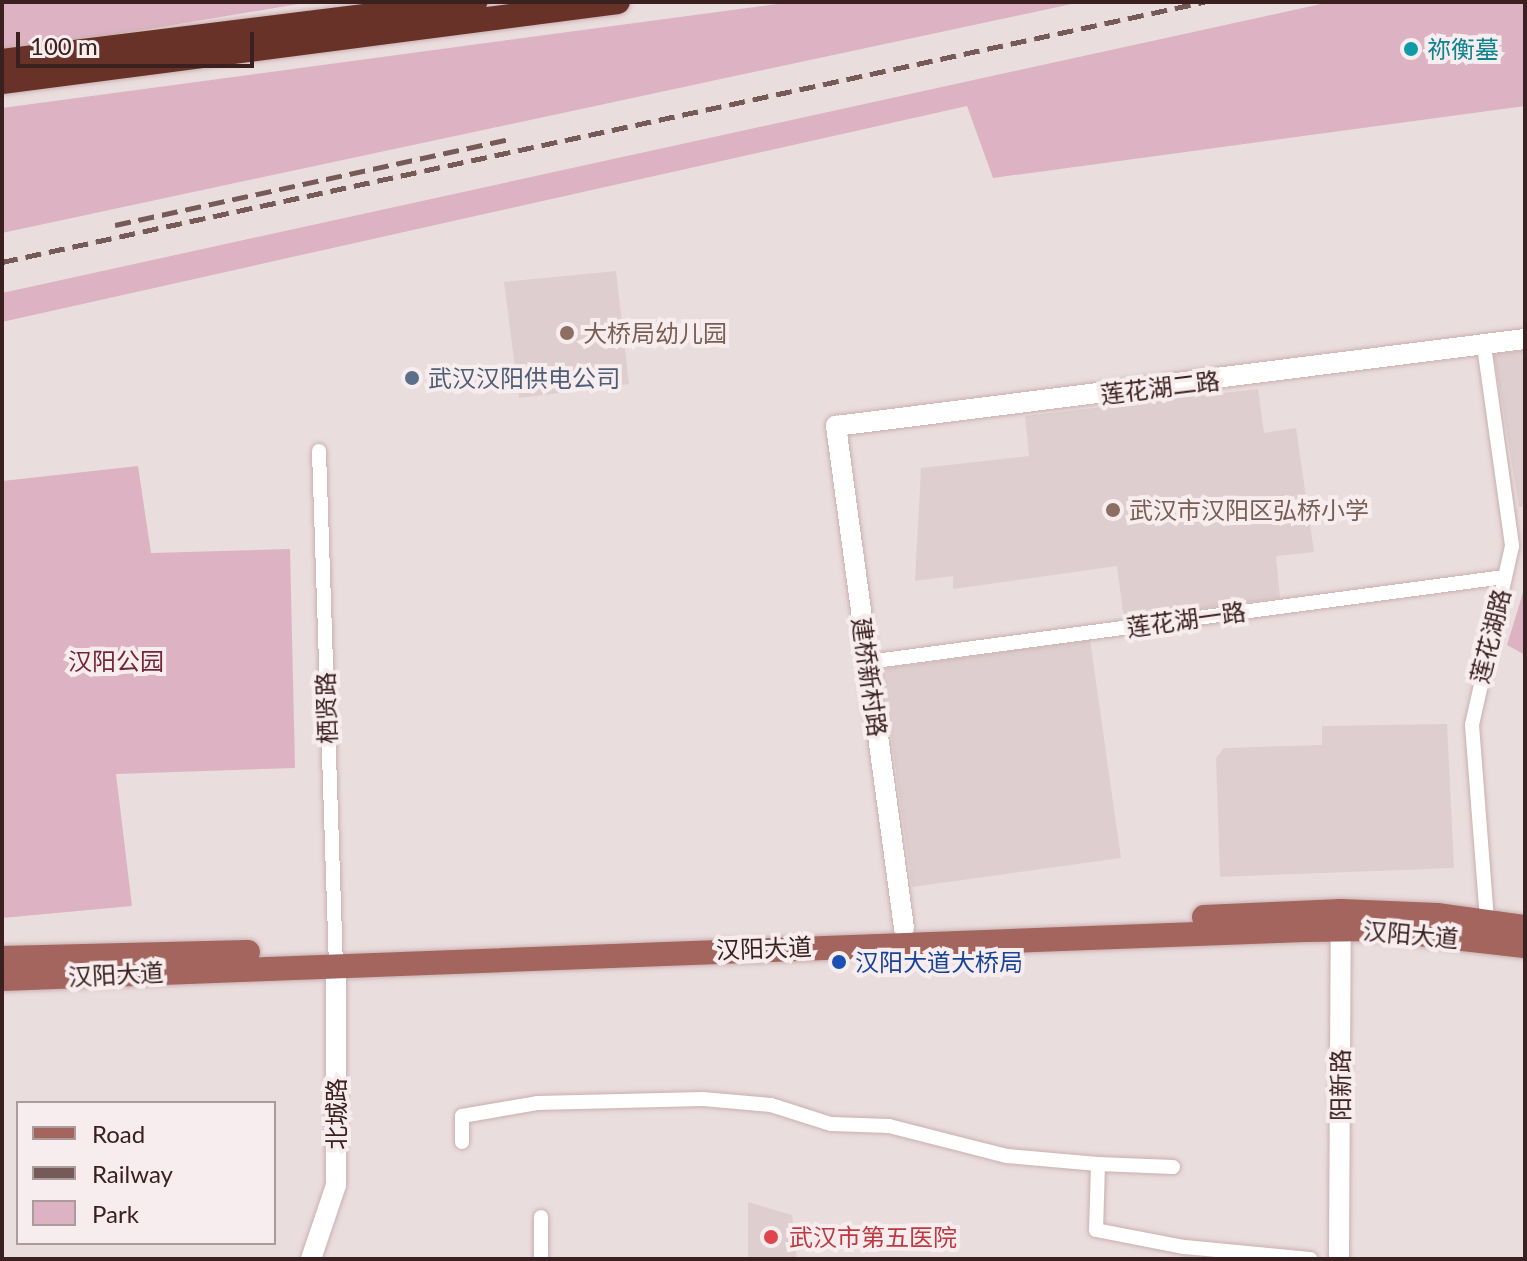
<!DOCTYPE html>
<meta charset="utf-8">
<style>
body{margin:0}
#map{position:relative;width:1527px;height:1261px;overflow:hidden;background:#eaddde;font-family:Lato,"Noto Sans SC",sans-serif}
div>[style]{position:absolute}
.built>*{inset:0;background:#dececf}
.green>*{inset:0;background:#ddb3c3}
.roads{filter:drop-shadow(0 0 2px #caafaf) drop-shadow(0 0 2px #caafaf)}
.street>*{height:14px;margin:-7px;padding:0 7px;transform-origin:7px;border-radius:7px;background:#fff}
.secondary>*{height:20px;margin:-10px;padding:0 10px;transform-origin:10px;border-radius:10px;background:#fff}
.primary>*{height:24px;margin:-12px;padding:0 12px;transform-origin:12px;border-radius:12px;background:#a3655e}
.highway>*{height:24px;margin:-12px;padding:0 12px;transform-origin:12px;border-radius:12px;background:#683228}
.rail>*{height:5px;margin-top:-2.5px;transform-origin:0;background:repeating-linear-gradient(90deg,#765a57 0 16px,transparent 0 24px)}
.dots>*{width:22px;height:22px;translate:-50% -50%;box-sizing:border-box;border:4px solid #f7edee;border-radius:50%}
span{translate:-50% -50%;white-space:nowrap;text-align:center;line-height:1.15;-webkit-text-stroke:8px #f7edee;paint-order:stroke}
.culture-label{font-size:24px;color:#0d838f}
.left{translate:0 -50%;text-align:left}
.education-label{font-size:24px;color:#785e54}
.service-label{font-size:24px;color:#4e5e75}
.street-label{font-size:24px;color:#3a201e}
.park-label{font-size:24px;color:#732539}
.transit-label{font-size:24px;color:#164399}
.health-label{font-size:24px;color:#be3a42}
.frame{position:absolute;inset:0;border:4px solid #3a201e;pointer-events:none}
.legend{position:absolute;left:16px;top:1101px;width:260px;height:144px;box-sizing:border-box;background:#f7edee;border:2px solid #ab9b9b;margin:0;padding:10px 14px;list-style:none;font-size:24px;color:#3a201e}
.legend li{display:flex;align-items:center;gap:16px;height:40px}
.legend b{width:40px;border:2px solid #ab9b9b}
.scale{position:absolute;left:16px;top:32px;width:238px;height:36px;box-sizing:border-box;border:4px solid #3a201e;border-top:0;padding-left:10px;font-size:24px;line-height:28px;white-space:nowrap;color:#3a201e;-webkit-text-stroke:6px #f7edee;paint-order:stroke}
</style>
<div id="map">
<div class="built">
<div style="clip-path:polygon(616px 271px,629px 384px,519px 398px,504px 282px)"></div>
<div style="clip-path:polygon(1525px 350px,1525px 507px,1519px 507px,1494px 354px)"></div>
<div style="clip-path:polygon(1258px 389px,1264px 433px,1296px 428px,1314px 552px,1276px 556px,1280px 598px,1124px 619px,1117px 566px,953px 589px,953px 576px,915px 581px,921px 468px,1029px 456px,1025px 416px)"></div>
<div style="clip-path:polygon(1090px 640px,1121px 858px,912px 887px,882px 669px)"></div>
<div style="clip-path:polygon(1447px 724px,1454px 868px,1220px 877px,1216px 758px,1224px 748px,1322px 745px,1322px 726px)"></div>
<div style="clip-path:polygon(748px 1202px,792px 1215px,797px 1259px,748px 1259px)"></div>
</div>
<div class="green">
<div style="clip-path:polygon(2px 2px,310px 2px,18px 51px,2px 49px)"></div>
<div style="clip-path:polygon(792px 2px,1081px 2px,2px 233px,2px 108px)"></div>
<div style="clip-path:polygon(1330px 2px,1525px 2px,1525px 106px,993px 178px,967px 106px,2px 322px,2px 293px)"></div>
<div style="clip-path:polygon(138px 466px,151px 553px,290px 549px,295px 768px,116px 774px,132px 906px,2px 918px,2px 481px)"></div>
<div style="clip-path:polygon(1525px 586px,1525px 655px,1507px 645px)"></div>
</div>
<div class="roads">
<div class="street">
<div style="left:1484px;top:346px;width:202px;rotate:82deg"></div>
<div style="left:1512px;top:546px;width:183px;rotate:102.6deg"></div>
<div style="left:1472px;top:725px;width:198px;rotate:85.6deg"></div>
<div style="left:319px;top:451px;width:514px;rotate:88.11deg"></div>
<div style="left:868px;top:662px;width:642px;rotate:-7.61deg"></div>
<div style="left:462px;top:1142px;width:26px;rotate:-90deg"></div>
<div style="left:462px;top:1116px;width:76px;rotate:-9.8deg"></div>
<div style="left:537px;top:1103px;width:166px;rotate:-1.4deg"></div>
<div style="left:703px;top:1099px;width:68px;rotate:5deg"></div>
<div style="left:771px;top:1105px;width:63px;rotate:17.6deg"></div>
<div style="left:831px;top:1124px;width:58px;rotate:2deg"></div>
<div style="left:889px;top:1126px;width:122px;rotate:14.3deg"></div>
<div style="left:1007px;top:1156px;width:91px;rotate:5deg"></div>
<div style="left:1098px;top:1164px;width:66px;rotate:91.7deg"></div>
<div style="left:1096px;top:1230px;width:90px;rotate:10.9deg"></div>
<div style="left:1184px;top:1247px;width:127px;rotate:5.4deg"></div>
<div style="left:1098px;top:1164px;width:75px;rotate:2.3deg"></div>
<div style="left:541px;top:1217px;width:42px;rotate:90deg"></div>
</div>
<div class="secondary">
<div style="left:904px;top:928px;width:507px;rotate:-97.71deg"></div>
<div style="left:836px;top:426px;width:694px;rotate:-7.2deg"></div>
<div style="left:311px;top:1259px;width:78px;rotate:-71.3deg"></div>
<div style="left:336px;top:1185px;width:220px;rotate:-90deg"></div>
<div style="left:1339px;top:1259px;width:344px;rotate:-89.7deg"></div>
</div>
<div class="primary">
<div style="left:1204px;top:917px;width:137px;rotate:-2.5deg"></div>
<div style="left:1341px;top:911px;width:96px;rotate:2.4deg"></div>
<div style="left:1437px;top:915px;width:89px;rotate:7.8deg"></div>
<div style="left:2px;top:958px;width:246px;rotate:-1.4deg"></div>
<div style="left:2px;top:979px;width:1303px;rotate:-2.16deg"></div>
<div style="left:1304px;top:930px;width:71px;rotate:-0.8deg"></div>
<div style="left:1375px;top:929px;width:151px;rotate:6.5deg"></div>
</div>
<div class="highway">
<div style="left:2px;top:61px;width:477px;rotate:-7.1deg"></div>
<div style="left:2px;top:82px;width:621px;rotate:-7.4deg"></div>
</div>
</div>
<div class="rail">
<div style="left:115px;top:225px;width:404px;rotate:-12.3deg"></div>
<div style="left:2px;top:262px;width:1230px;rotate:-12.21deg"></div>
</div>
<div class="dots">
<div style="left:1411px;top:49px;background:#0f9aa8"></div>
<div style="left:567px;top:333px;background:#8d6e63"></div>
<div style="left:412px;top:378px;background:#5c6f8a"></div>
<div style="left:1113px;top:510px;background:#8d6e63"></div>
<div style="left:839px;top:962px;background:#1a4fb4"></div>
<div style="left:771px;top:1237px;background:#e0444e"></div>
</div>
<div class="culture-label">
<span class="left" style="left:1427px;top:49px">祢衡墓</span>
</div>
<div class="education-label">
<span class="left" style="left:583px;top:333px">大桥局幼儿园</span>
<span class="left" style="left:1129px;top:510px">武汉市汉阳区弘桥小学</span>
</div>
<div class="service-label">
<span class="left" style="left:428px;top:378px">武汉汉阳供电公司</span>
</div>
<div class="street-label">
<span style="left:1160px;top:387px;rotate:-7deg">莲花湖二路</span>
<span style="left:1186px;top:619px;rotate:-8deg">莲花湖一路</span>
<span style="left:1490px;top:636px;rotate:-76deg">莲花湖路</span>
<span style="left:870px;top:677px;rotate:82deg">建桥新村路</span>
<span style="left:326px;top:708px;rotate:-92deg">栖贤路</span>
<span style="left:1411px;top:934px;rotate:5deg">汉阳大道</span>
<span style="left:764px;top:948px;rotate:-2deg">汉阳大道</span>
<span style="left:116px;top:974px;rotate:-3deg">汉阳大道</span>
<span style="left:1340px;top:1085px;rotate:-90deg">阳新路</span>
<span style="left:336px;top:1114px;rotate:-90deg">北城路</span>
</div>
<div class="park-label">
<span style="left:116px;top:661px">汉阳公园</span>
</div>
<div class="transit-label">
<span class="left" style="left:855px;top:962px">汉阳大道大桥局</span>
</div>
<div class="health-label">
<span class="left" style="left:789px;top:1237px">武汉市第五医院</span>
</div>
<div class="frame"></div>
<ul class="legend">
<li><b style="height:10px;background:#a3655e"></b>Road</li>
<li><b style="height:10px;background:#765a57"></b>Railway</li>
<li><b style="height:22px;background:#ddb3c3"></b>Park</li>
</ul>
<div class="scale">100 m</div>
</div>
